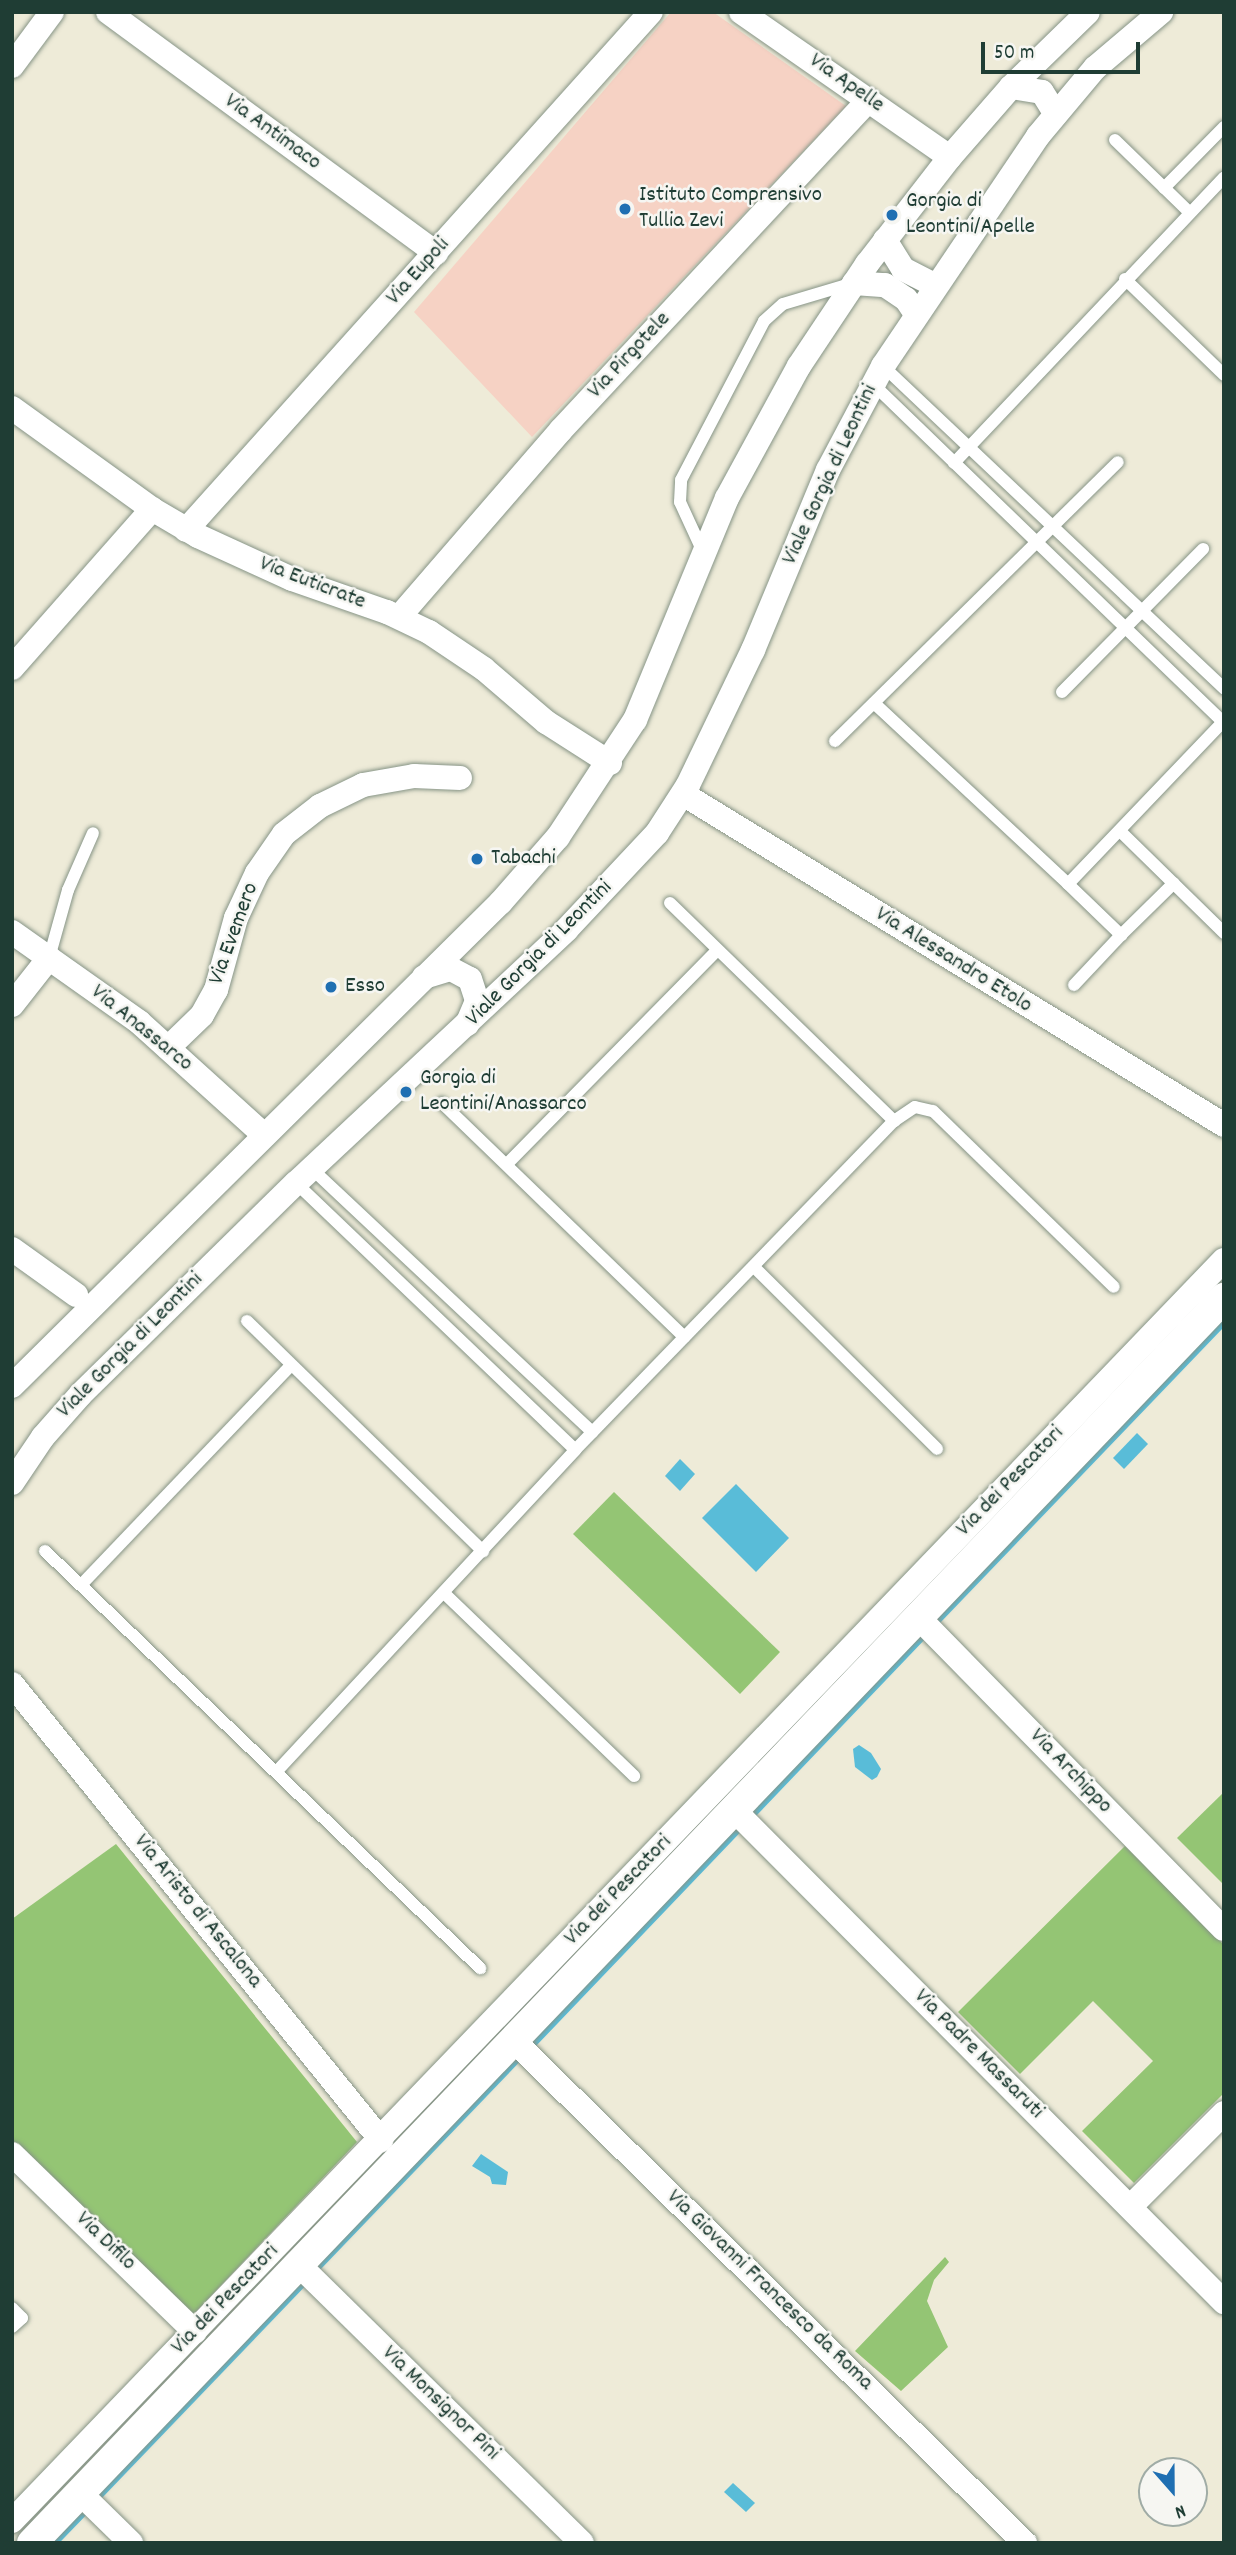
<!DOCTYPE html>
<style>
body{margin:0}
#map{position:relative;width:1236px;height:2555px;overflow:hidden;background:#eeebd8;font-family:Dekko,sans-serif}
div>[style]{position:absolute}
.built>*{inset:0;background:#f6d2c4}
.green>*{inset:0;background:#94c574}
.water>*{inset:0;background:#59bcd8}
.stream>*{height:6px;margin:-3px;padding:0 3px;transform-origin:3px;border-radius:3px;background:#59bcd8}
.roads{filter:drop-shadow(0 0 2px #869486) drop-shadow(0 0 2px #869486)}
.service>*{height:12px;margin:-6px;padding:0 6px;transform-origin:6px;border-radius:6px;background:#fff}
.minor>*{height:24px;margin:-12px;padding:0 12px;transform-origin:12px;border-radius:12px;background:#fff}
.tertiary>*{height:30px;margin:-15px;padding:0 15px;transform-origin:15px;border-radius:15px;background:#fff}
.dots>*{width:19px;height:19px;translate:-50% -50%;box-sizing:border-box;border:4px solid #f6f6f2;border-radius:50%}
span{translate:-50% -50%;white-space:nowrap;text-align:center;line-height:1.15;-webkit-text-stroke:5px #f6f6f2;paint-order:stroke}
.street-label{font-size:23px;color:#1f3d34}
.poi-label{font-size:23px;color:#1f3d34}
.left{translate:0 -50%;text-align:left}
.frame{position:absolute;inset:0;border:14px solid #1f3d34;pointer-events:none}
.north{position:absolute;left:1138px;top:2457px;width:70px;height:70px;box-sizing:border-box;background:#f6f6f2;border:2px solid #a0aca6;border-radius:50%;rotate:159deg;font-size:19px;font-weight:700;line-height:28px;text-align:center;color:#1f3d34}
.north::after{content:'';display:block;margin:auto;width:24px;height:32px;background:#1f6fb2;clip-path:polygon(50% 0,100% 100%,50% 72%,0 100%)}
.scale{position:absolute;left:981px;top:42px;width:159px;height:32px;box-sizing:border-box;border:4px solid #1f3d34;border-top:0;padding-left:9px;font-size:21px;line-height:24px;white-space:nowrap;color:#1f3d34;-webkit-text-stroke:5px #f6f6f2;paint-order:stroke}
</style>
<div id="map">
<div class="built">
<div style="clip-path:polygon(671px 12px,713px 12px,846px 106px,532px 437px,414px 312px)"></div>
</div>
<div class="green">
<div style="clip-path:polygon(614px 1492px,780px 1652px,740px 1694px,573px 1534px)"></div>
<div style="clip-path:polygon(1224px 1792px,1224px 1885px,1177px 1838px)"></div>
<div style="clip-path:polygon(116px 1844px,357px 2142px,190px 2318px,12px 2148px,12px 1919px)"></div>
<div style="clip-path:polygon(1125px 1846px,1224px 1945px,1224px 2093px,1134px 2183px,1082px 2131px,1153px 2061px,1093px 2001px,1020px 2074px,958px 2012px)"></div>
<div style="clip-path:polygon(945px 2257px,949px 2262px,934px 2280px,927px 2301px,948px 2347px,901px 2391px,855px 2351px)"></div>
</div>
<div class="water">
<div style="clip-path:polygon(1137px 1433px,1148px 1444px,1124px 1469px,1113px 1458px)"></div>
<div style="clip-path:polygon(680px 1459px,695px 1474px,680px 1491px,665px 1476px)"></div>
<div style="clip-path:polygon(736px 1484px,789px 1538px,756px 1572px,702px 1518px)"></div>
<div style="clip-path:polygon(859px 1745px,871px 1753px,881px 1769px,877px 1777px,872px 1780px,855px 1767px,853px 1749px)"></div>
<div style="clip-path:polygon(481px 2154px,508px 2172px,506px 2185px,492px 2184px,490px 2177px,472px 2166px)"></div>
<div style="clip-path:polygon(733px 2483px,755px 2503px,746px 2512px,724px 2492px)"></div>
</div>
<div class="stream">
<div style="left:933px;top:1626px;width:420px;rotate:-46.2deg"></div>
<div style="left:749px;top:1819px;width:256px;rotate:-46.3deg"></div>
<div style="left:529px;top:2049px;width:308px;rotate:-46.3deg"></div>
<div style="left:313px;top:2273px;width:301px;rotate:-46.2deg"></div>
<div style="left:95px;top:2501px;width:305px;rotate:-46.2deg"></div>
<div style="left:55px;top:2543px;width:47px;rotate:-45.9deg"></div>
</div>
<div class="roads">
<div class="service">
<div style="left:1115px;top:140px;width:103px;rotate:44.2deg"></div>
<div style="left:1164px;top:188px;width:86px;rotate:-45.5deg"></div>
<div style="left:1125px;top:279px;width:138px;rotate:44.1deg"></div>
<div style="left:883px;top:366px;width:470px;rotate:43.4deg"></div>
<div style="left:874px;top:385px;width:485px;rotate:44deg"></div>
<div style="left:954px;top:463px;width:393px;rotate:-46.6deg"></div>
<div style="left:703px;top:552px;width:55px;rotate:-114.7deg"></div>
<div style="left:680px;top:502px;width:22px;rotate:-87deg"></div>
<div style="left:681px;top:480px;width:179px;rotate:-62.4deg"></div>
<div style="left:764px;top:321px;width:25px;rotate:-42deg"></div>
<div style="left:783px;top:304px;width:70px;rotate:-16.6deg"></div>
<div style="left:1062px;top:692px;width:201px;rotate:-45.4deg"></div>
<div style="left:874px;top:703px;width:265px;rotate:43deg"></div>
<div style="left:1068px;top:884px;width:226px;rotate:-46.3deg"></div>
<div style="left:835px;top:741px;width:397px;rotate:-44.6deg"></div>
<div style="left:1120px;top:831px;width:146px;rotate:44.4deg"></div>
<div style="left:1068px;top:884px;width:74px;rotate:43.9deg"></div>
<div style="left:1121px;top:935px;width:74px;rotate:-44.5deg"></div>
<div style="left:670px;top:903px;width:313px;rotate:44.2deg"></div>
<div style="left:894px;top:1121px;width:25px;rotate:-34deg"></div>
<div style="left:915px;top:1107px;width:18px;rotate:13deg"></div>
<div style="left:933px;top:1111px;width:252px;rotate:44.2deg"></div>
<div style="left:49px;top:958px;width:71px;rotate:-74.4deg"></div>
<div style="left:68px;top:890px;width:62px;rotate:-66.3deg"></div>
<div style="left:1074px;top:985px;width:69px;rotate:-46.8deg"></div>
<div style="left:442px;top:1103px;width:337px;rotate:44deg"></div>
<div style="left:508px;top:1163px;width:298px;rotate:-45.5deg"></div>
<div style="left:311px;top:1168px;width:386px;rotate:43.2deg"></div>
<div style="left:296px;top:1183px;width:386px;rotate:43.7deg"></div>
<div style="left:754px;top:1267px;width:258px;rotate:44.8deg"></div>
<div style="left:247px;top:1321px;width:330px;rotate:44.3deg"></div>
<div style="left:45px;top:1551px;width:603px;rotate:43.79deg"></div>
<div style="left:81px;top:1585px;width:304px;rotate:-46.3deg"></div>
<div style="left:444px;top:1593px;width:264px;rotate:43.9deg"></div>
<div style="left:278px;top:1770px;width:437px;rotate:-47.1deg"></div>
<div style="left:575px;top:1450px;width:458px;rotate:-45.9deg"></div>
<div style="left:12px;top:2308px;width:14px;rotate:45deg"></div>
<div style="left:22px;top:2318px;width:13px;rotate:138deg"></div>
</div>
<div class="minor">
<div style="left:108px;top:12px;width:407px;rotate:36.3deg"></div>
<div style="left:741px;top:12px;width:254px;rotate:34.8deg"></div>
<div style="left:12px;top:66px;width:67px;rotate:-53.5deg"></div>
<div style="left:1011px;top:87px;width:31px;rotate:9deg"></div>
<div style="left:1042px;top:92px;width:26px;rotate:58deg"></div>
<div style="left:885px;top:240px;width:34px;rotate:58deg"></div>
<div style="left:903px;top:269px;width:36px;rotate:27deg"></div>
<div style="left:854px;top:283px;width:31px;rotate:4deg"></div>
<div style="left:885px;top:285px;width:25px;rotate:34deg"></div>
<div style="left:906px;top:299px;width:18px;rotate:56deg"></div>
<div style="left:12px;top:408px;width:173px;rotate:35.8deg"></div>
<div style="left:152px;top:509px;width:53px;rotate:30.4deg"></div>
<div style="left:198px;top:536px;width:103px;rotate:24.6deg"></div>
<div style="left:292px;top:579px;width:101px;rotate:19.2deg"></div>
<div style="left:387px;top:612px;width:47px;rotate:25.5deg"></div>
<div style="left:429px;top:632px;width:66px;rotate:33.9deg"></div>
<div style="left:484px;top:669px;width:82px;rotate:40.5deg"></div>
<div style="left:546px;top:722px;width:76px;rotate:32.6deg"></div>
<div style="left:186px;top:530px;width:696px;rotate:-48.09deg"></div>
<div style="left:399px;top:617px;width:247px;rotate:-49.1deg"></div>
<div style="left:561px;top:430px;width:451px;rotate:-47deg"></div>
<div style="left:12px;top:668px;width:212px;rotate:-48.6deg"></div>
<div style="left:683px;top:794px;width:634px;rotate:31.46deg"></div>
<div style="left:12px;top:932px;width:156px;rotate:35.3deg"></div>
<div style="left:139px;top:1022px;width:169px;rotate:42.1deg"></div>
<div style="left:424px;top:977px;width:28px;rotate:-17deg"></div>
<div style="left:451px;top:969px;width:21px;rotate:28deg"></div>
<div style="left:470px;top:979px;width:23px;rotate:72deg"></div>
<div style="left:477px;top:1001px;width:25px;rotate:113deg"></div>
<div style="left:12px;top:1005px;width:60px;rotate:-51.8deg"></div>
<div style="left:168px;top:1048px;width:47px;rotate:-44.1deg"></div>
<div style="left:202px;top:1015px;width:29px;rotate:-61deg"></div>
<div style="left:216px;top:990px;width:75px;rotate:-74.5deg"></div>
<div style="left:236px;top:918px;width:50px;rotate:-65deg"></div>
<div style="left:257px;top:873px;width:47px;rotate:-55.3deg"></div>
<div style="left:284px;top:834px;width:46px;rotate:-37.9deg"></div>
<div style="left:320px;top:806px;width:48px;rotate:-26deg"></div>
<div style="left:363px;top:785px;width:52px;rotate:-10deg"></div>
<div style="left:414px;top:776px;width:46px;rotate:2.5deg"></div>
<div style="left:12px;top:1249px;width:79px;rotate:35.7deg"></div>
<div style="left:12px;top:1386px;width:688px;rotate:-44.71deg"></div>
<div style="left:501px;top:902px;width:86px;rotate:-48.8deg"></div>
<div style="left:558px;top:837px;width:140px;rotate:-56.7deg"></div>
<div style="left:635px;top:720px;width:240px;rotate:-67.5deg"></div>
<div style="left:727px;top:498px;width:150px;rotate:-61.4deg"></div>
<div style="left:799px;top:366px;width:123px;rotate:-56.3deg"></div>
<div style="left:867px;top:264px;width:135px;rotate:-52.2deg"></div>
<div style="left:950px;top:157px;width:93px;rotate:-48.9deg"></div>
<div style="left:1011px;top:87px;width:107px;rotate:-44.2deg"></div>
<div style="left:12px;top:1483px;width:55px;rotate:-56deg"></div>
<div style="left:43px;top:1437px;width:57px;rotate:-48.5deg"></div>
<div style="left:81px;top:1394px;width:301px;rotate:-44.5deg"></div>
<div style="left:296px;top:1183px;width:370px;rotate:-43.1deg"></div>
<div style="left:566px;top:930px;width:133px;rotate:-46.8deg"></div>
<div style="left:657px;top:833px;width:57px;rotate:-57.1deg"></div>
<div style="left:688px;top:785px;width:150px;rotate:-64.3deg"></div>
<div style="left:753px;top:650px;width:195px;rotate:-67.4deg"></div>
<div style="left:828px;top:470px;width:118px;rotate:-62.1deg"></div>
<div style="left:883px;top:366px;width:277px;rotate:-56deg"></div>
<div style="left:1038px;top:136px;width:89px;rotate:-50deg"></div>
<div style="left:1095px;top:68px;width:87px;rotate:-40.3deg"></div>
<div style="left:917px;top:1616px;width:438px;rotate:45.6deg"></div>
<div style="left:12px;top:1684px;width:587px;rotate:51.02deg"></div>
<div style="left:733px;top:1809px;width:696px;rotate:45.12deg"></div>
<div style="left:513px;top:2040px;width:718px;rotate:44.49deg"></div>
<div style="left:12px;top:2154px;width:255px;rotate:44.2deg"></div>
<div style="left:1130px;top:2207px;width:133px;rotate:-45deg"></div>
<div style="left:298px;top:2264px;width:398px;rotate:44.5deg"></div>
<div style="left:79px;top:2492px;width:73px;rotate:44.4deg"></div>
<div style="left:12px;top:2521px;width:1749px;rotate:-46.14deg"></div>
</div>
<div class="tertiary">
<div style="left:32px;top:2543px;width:1724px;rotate:-46.25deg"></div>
</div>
</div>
<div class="dots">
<div style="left:625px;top:209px;background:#1f6fb2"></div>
<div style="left:892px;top:215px;background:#1f6fb2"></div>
<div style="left:477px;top:859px;background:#1f6fb2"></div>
<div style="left:331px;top:987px;background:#1f6fb2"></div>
<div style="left:406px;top:1092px;background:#1f6fb2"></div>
</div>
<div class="street-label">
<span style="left:846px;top:84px;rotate:35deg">Via Apelle</span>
<span style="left:272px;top:133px;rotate:36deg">Via Antimaco</span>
<span style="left:419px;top:272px;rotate:-48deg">Via Eupoli</span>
<span style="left:630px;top:356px;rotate:-47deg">Via Pirgotele</span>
<span style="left:831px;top:475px;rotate:-65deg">Viale Gorgia di Leontini</span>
<span style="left:312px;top:584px;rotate:21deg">Via Euticrate</span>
<span style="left:235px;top:934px;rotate:-70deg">Via Evemero</span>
<span style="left:540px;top:954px;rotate:-45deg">Viale Gorgia di Leontini</span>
<span style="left:953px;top:961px;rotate:32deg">Via Alessandro Etolo</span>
<span style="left:141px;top:1029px;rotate:39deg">Via Anassarco</span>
<span style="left:131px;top:1346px;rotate:-45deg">Viale Gorgia di Leontini</span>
<span style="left:1011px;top:1482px;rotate:-46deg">Via dei Pescatori</span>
<span style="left:1070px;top:1772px;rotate:46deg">Via Archippo</span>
<span style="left:619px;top:1891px;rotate:-46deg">Via dei Pescatori</span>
<span style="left:197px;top:1912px;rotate:51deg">Via Aristo di Ascalona</span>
<span style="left:978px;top:2055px;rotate:45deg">Via Padre Massaruti</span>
<span style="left:105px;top:2242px;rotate:44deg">Via Difilo</span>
<span style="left:769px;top:2291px;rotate:44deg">Via Giovanni Francesco da Roma</span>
<span style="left:226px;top:2300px;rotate:-46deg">Via dei Pescatori</span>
<span style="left:440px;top:2404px;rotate:44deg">Via Monsignor Pini</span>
</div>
<div class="poi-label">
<span class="left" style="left:639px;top:209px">Istituto Comprensivo<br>Tullia Zevi</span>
<span class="left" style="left:906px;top:215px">Gorgia di<br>Leontini/Apelle</span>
<span class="left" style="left:491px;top:859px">Tabachi</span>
<span class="left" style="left:345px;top:987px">Esso</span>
<span class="left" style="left:420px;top:1092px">Gorgia di<br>Leontini/Anassarco</span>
</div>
<div class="frame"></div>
<div class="north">N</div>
<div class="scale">50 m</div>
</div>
